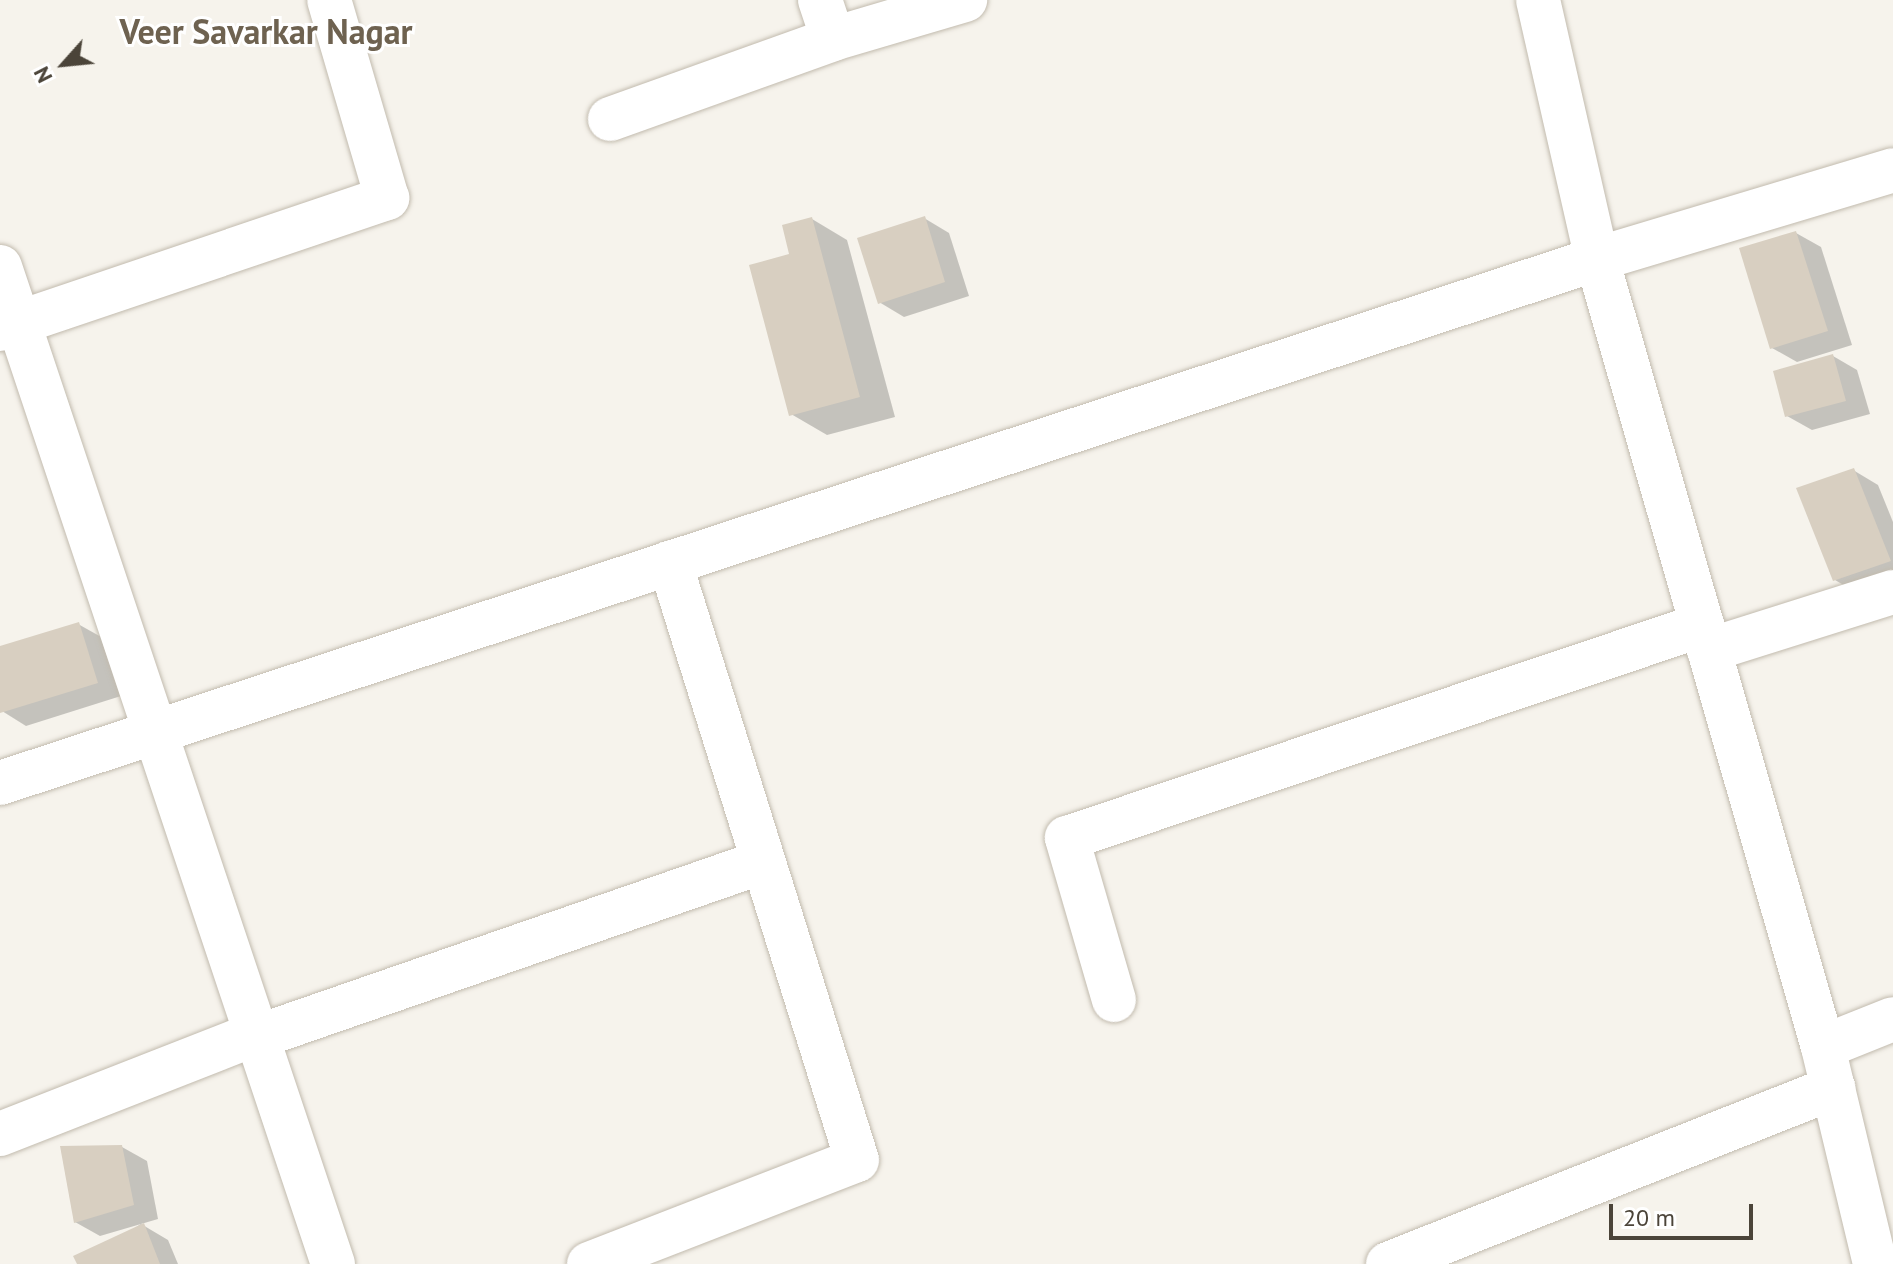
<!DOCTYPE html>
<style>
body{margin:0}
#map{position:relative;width:1893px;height:1264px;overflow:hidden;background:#f6f3ec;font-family:"PT Sans",sans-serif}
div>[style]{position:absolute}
.shadow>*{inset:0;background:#0003}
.building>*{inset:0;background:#d8cfc1}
.roads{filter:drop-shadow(0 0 2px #c2bbae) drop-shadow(0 0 2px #c2bbae)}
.minor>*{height:44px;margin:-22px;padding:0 22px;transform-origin:22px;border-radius:22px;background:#fff}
span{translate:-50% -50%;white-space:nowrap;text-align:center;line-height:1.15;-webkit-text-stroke:6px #fff;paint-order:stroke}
.district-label{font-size:34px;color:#6e6250;font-weight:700}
.north{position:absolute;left:24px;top:24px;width:80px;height:80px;-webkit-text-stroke:6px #fff;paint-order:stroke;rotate:243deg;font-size:22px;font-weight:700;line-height:32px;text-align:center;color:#4b4439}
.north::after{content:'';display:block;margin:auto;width:28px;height:36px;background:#4b4439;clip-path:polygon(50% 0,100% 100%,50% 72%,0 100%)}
.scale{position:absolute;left:1609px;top:1204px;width:144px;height:36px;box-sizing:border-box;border:4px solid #4b4439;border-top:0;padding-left:10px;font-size:24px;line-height:28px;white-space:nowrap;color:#4b4439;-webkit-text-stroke:6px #fff;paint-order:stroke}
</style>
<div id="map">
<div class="shadow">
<div style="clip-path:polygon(924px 218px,949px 233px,969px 296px,904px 317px,879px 302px)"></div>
<div style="clip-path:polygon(812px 219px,847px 240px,895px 417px,827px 435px,791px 414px,792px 255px)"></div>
<div style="clip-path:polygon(1796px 233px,1821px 247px,1852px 345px,1797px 362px,1772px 348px)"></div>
<div style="clip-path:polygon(1833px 356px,1857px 370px,1870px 414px,1812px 430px,1787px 416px)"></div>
<div style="clip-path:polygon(1853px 470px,1878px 485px,1893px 522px,1893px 582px,1859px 594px,1835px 580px)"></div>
<div style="clip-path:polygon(78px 624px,103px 638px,121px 696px,26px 726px,2px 711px,0 648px)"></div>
<div style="clip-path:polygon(122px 1147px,147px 1161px,158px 1219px,100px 1236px,75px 1222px)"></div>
<div style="clip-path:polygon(141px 1224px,168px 1240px,178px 1264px,79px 1264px)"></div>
</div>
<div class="building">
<div style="clip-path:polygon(925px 216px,945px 282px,878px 304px,857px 238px)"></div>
<div style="clip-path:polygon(812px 217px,860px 397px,789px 416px,749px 265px,789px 254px,782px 225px)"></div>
<div style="clip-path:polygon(1796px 231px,1828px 331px,1770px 349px,1739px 248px)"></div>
<div style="clip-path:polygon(1833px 354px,1846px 401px,1785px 417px,1773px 371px)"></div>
<div style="clip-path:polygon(1854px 468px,1891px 561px,1833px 581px,1796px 488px)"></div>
<div style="clip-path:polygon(79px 622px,98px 683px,0 713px,0 646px)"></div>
<div style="clip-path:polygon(122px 1145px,134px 1205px,74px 1223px,60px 1146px)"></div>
<div style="clip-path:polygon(144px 1223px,160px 1264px,77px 1264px,73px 1256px)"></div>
</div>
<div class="roads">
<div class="minor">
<div style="left:820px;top:0;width:41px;rotate:71.6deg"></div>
<div style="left:833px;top:39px;width:138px;rotate:-16.5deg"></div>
<div style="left:1538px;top:0;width:266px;rotate:77.2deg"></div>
<div style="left:1597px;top:259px;width:820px;rotate:74deg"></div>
<div style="left:1823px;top:1047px;width:223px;rotate:76.5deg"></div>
<div style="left:610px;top:119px;width:237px;rotate:-19.7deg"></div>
<div style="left:0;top:267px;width:1051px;rotate:71.53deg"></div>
<div style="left:0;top:329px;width:409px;rotate:-18.7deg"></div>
<div style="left:387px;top:198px;width:206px;rotate:-106.3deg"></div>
<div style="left:1709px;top:650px;width:193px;rotate:-17.5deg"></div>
<div style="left:0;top:783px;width:1681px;rotate:-18.17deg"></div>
<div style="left:1597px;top:259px;width:309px;rotate:-16.7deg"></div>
<div style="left:1114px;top:1000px;width:169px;rotate:-106.2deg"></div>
<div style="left:1067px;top:838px;width:670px;rotate:-18.54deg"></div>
<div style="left:1823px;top:1047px;width:75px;rotate:-21.8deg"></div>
<div style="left:0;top:1134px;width:271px;rotate:-21.4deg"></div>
<div style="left:252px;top:1035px;width:5px;rotate:22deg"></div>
<div style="left:257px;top:1037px;width:534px;rotate:-19.11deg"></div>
<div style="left:589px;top:1264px;width:287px;rotate:-21.2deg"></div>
<div style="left:857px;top:1160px;width:626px;rotate:-107.39deg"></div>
<div style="left:1388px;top:1264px;width:479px;rotate:-21.6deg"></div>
</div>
</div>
<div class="district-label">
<span style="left:266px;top:32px">Veer Savarkar Nagar</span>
</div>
<div class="north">N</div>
<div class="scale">20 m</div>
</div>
